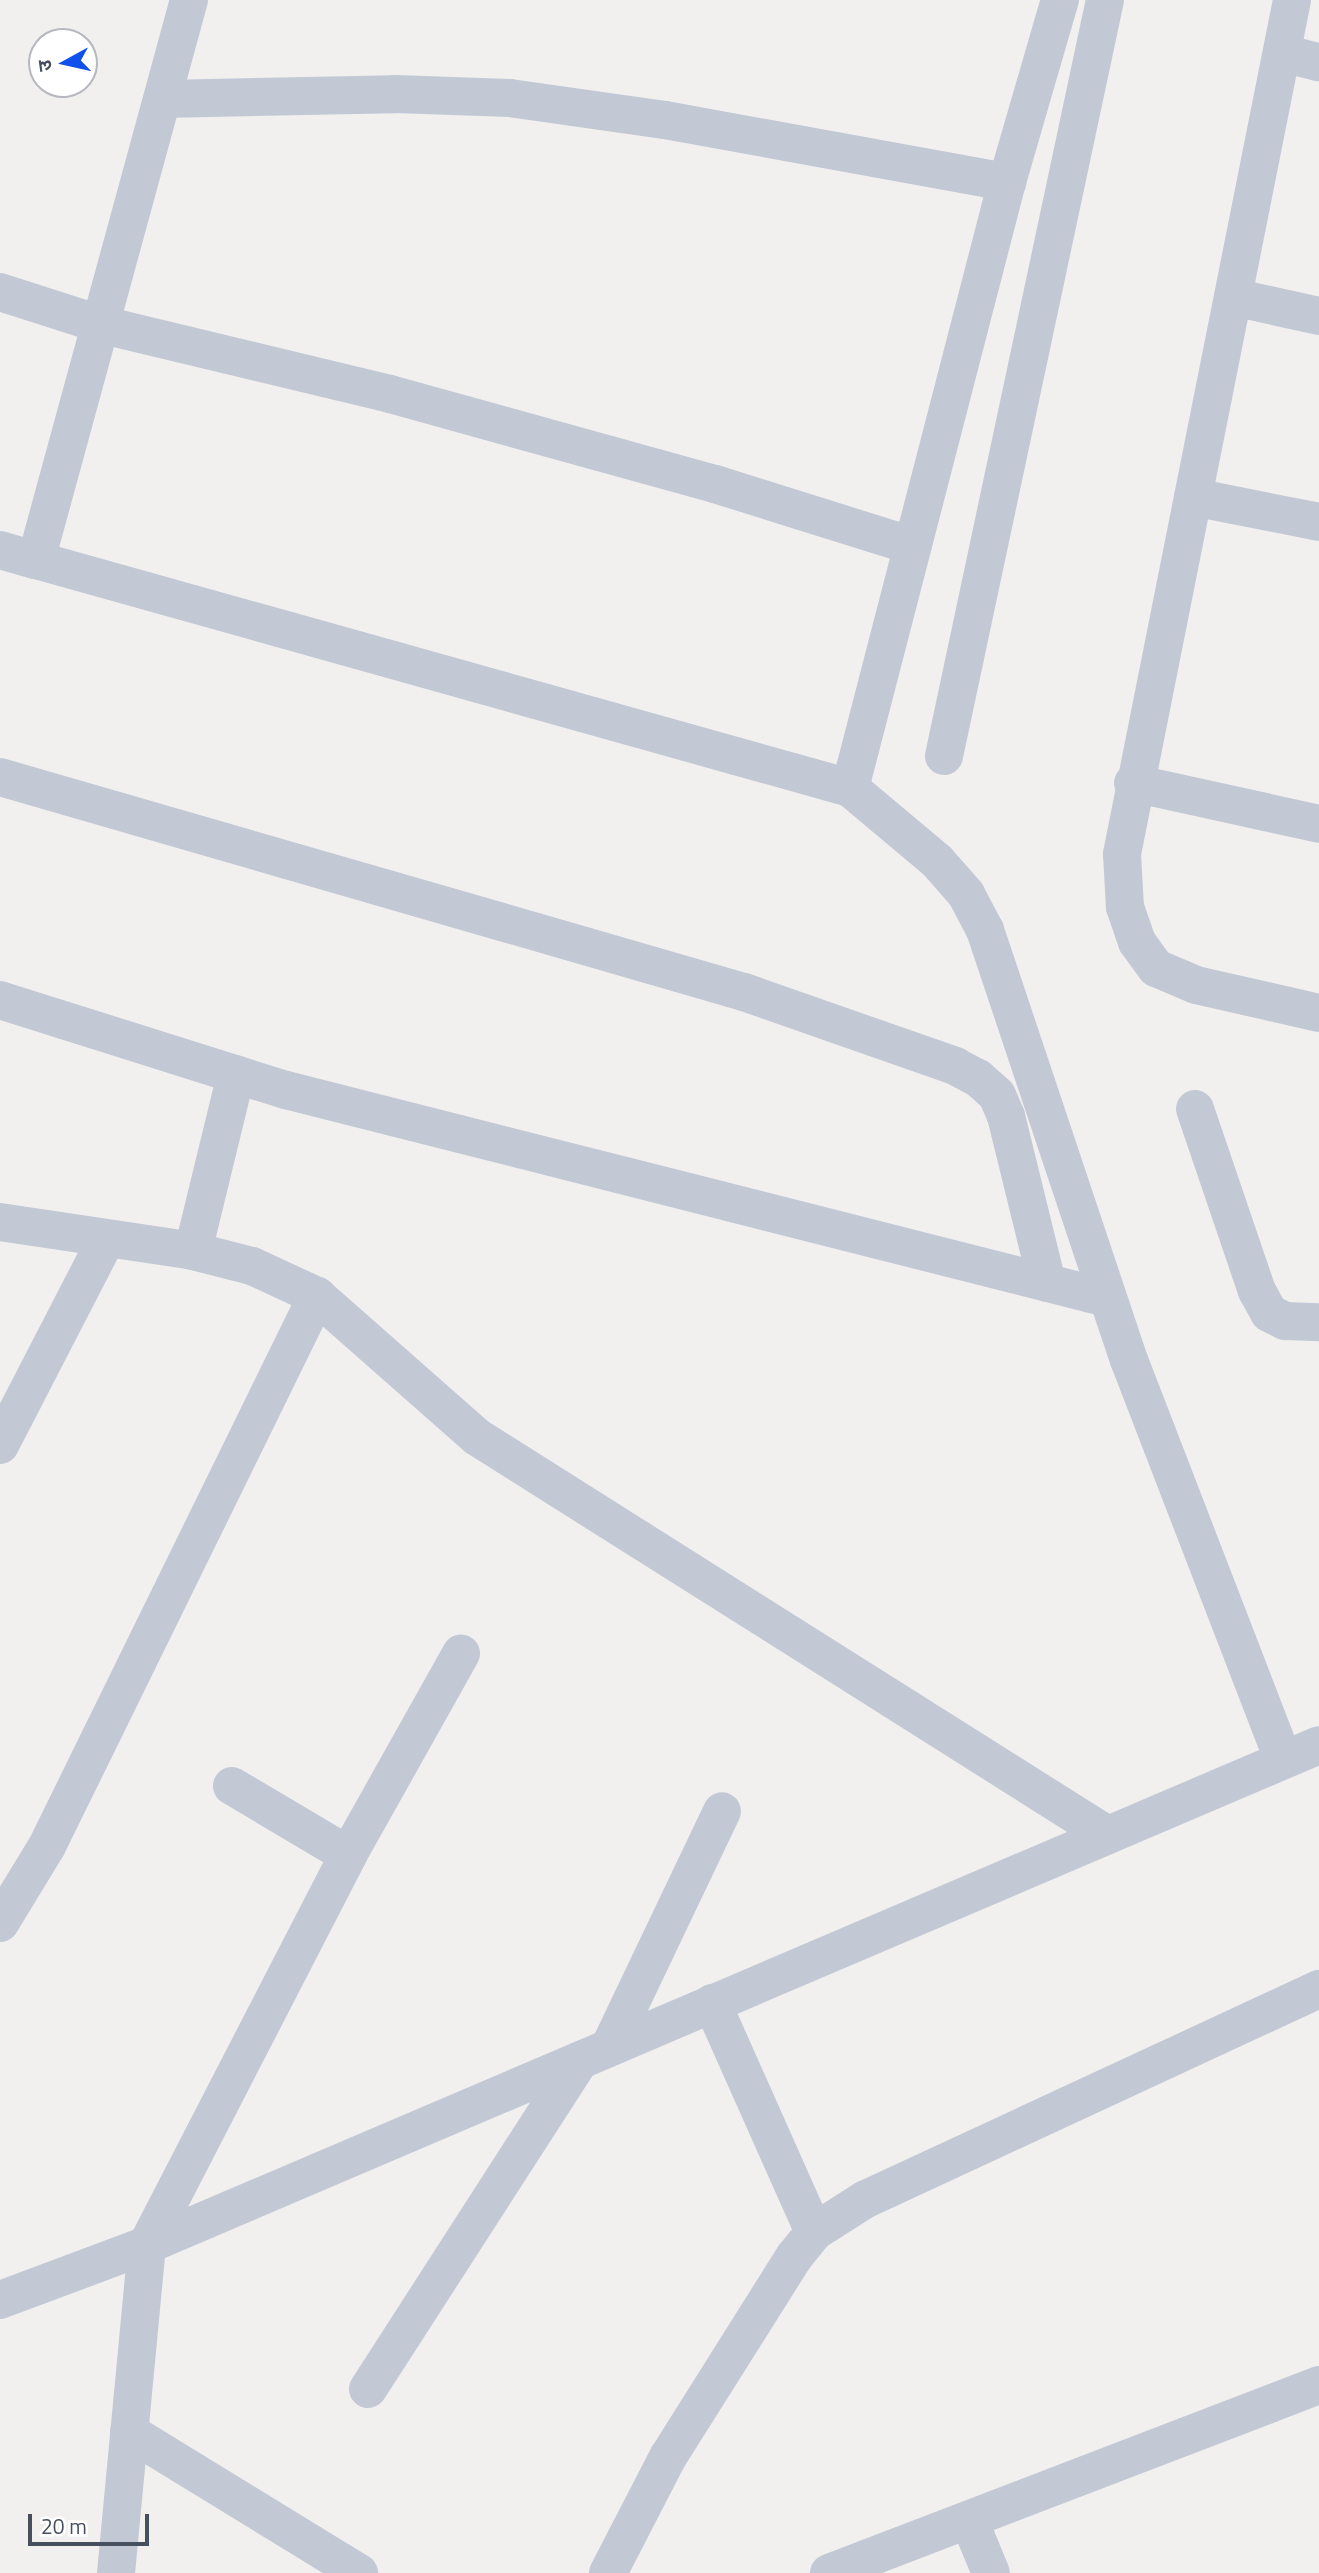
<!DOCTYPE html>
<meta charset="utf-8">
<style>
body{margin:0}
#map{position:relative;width:1319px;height:2573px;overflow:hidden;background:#f2efef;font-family:"Titillium Web","Noto Sans Devanagari",sans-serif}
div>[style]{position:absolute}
.minor>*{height:38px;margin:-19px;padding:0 19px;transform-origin:19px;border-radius:19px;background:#c2c9d5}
span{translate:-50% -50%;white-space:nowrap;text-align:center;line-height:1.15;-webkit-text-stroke:6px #fff;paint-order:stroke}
.north{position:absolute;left:28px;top:28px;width:70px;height:70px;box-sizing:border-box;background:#fff;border:2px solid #b5b9bf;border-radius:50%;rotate:262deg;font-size:19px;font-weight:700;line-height:28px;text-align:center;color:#464f5e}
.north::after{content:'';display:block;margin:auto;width:24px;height:32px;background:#1051eb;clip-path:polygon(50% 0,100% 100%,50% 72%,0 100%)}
.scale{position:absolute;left:28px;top:2514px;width:121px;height:32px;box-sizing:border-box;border:4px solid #464f5e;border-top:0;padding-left:9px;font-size:21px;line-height:24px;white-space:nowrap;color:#464f5e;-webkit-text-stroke:5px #fff;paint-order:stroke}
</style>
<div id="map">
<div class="minor">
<div style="left:1292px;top:0;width:871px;rotate:101.26deg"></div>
<div style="left:1122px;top:854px;width:53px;rotate:86.8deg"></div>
<div style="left:1125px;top:907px;width:37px;rotate:71deg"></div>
<div style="left:1137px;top:942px;width:32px;rotate:54deg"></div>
<div style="left:1156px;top:968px;width:43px;rotate:23deg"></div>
<div style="left:1196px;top:985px;width:126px;rotate:12.8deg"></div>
<div style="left:1282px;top:53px;width:38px;rotate:14deg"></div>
<div style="left:163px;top:99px;width:232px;rotate:-1.2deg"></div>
<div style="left:395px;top:94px;width:115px;rotate:2deg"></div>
<div style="left:510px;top:98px;width:157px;rotate:8.1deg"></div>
<div style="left:665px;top:120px;width:348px;rotate:10.3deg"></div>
<div style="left:0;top:292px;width:108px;rotate:17.8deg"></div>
<div style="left:103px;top:325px;width:295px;rotate:13.5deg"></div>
<div style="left:390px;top:394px;width:337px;rotate:15.5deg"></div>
<div style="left:715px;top:484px;width:207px;rotate:17.4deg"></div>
<div style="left:1233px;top:297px;width:88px;rotate:12.5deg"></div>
<div style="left:1193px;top:497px;width:128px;rotate:11.2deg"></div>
<div style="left:0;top:550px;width:37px;rotate:16deg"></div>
<div style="left:36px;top:560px;width:581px;rotate:-74.72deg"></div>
<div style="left:36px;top:560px;width:845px;rotate:15.65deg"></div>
<div style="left:850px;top:788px;width:114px;rotate:40deg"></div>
<div style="left:937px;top:861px;width:44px;rotate:48.7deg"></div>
<div style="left:966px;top:894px;width:41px;rotate:62.2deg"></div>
<div style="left:985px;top:930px;width:453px;rotate:71.5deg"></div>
<div style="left:1129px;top:1360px;width:428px;rotate:68.9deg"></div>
<div style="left:944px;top:756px;width:773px;rotate:-77.98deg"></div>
<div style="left:0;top:777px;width:774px;rotate:16.12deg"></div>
<div style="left:744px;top:992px;width:224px;rotate:19.3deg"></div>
<div style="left:955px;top:1066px;width:26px;rotate:28deg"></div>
<div style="left:978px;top:1078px;width:25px;rotate:42deg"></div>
<div style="left:997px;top:1095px;width:23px;rotate:67deg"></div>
<div style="left:1006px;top:1116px;width:172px;rotate:76.2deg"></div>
<div style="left:1133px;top:783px;width:190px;rotate:12.4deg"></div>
<div style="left:850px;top:788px;width:626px;rotate:-75.48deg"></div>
<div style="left:1007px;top:182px;width:190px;rotate:-73.8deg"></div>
<div style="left:0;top:1000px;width:300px;rotate:17.5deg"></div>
<div style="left:286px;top:1090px;width:847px;rotate:14.22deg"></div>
<div style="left:1195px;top:1109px;width:192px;rotate:71.2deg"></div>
<div style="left:1257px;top:1291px;width:25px;rotate:61deg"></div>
<div style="left:1269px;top:1313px;width:18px;rotate:27deg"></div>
<div style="left:1285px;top:1321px;width:34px;rotate:2deg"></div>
<div style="left:0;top:1222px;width:195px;rotate:8.5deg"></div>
<div style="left:193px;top:1251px;width:61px;rotate:14.3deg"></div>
<div style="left:252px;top:1266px;width:72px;rotate:24.8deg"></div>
<div style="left:317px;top:1296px;width:213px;rotate:41.4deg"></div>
<div style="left:477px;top:1437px;width:744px;rotate:32.26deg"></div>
<div style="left:193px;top:1251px;width:182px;rotate:-76.3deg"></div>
<div style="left:0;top:1445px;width:231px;rotate:-62.7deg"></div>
<div style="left:232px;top:1786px;width:135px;rotate:30.7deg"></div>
<div style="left:0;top:1923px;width:90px;rotate:-58.6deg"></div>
<div style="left:47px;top:1846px;width:613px;rotate:-63.85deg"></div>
<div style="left:712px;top:2003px;width:251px;rotate:66deg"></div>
<div style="left:610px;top:2046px;width:260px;rotate:-64.5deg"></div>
<div style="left:0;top:2300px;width:157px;rotate:-20.5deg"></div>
<div style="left:147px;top:2245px;width:1274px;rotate:-23.1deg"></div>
<div style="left:368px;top:2389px;width:391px;rotate:-57.2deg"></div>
<div style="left:129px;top:2432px;width:270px;rotate:31.5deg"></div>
<div style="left:969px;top:2520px;width:57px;rotate:67.5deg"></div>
<div style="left:116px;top:2573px;width:329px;rotate:-84.6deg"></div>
<div style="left:147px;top:2245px;width:439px;rotate:-62.7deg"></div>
<div style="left:348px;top:1855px;width:231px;rotate:-60.7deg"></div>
<div style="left:608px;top:2573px;width:131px;rotate:-62.7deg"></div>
<div style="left:668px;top:2457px;width:236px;rotate:-57.8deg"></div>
<div style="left:794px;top:2257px;width:32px;rotate:-51deg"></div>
<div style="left:814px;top:2232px;width:59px;rotate:-32.6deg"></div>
<div style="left:864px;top:2200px;width:502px;rotate:-24.88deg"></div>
<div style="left:829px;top:2573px;width:525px;rotate:-20.99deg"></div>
</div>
<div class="north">उ</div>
<div class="scale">20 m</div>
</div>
